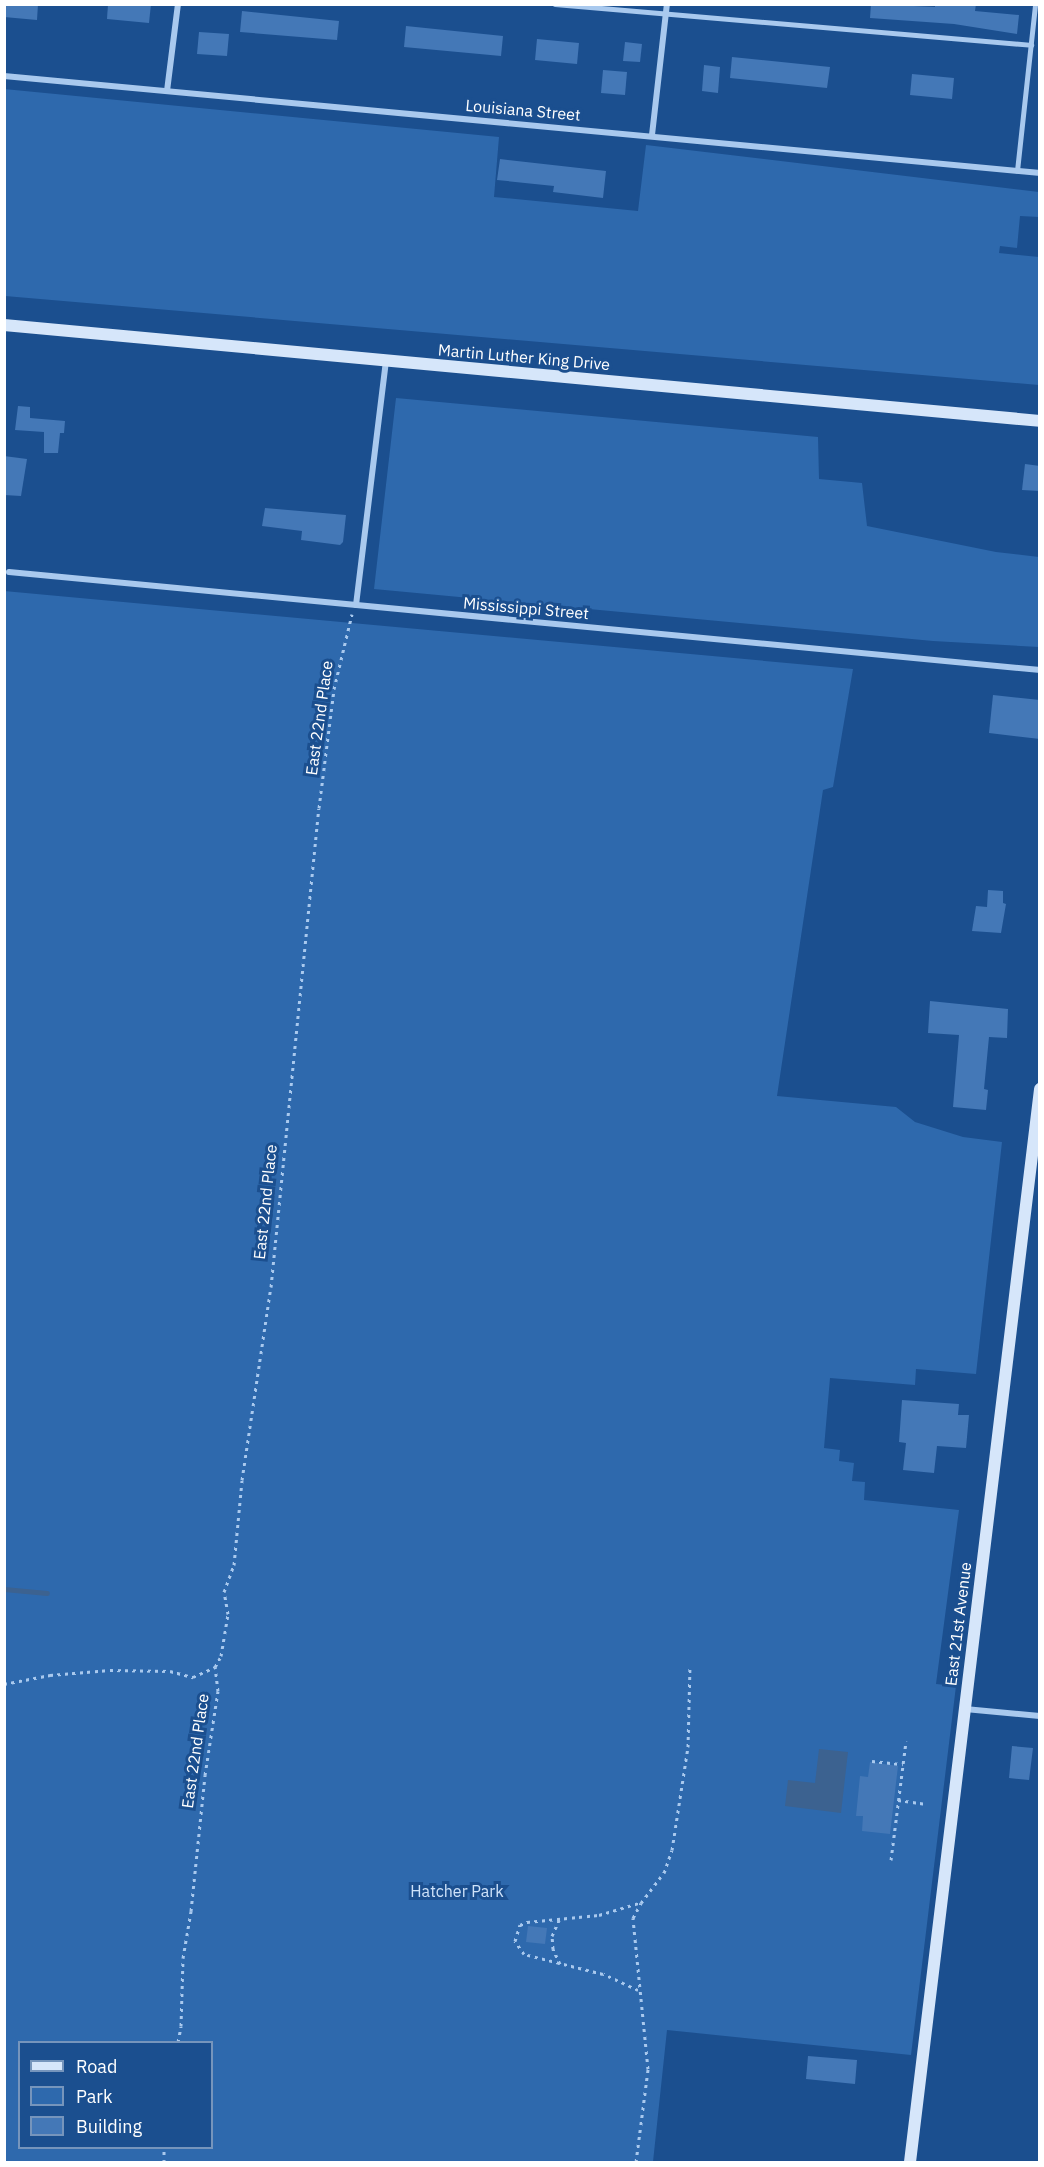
<!DOCTYPE html>
<style>
body{margin:0}
#map{position:relative;width:1044px;height:2167px;overflow:hidden;background:#1b4f8f;font-family:"IBM Plex Sans",sans-serif}
div>[style]{position:absolute}
.green>*{inset:0;background:#2e69ad}
.water>*{inset:0;background:#3c6290}
.stream>*{height:5px;margin:-2.5px;padding:0 2.5px;transform-origin:2.5px;border-radius:2.5px;background:#3c6290}
.building>*{inset:0;background:#4478b7}
.path>*{height:3px;margin-top:-1.5px;transform-origin:0;background:repeating-linear-gradient(90deg,#a9c9ee 0 3px,transparent 0 7.5px)}
.lane>*{height:4.5px;margin:-2.25px;padding:0 2.25px;transform-origin:2.25px;border-radius:2.25px;background:#a9c9ee}
.street>*{height:6px;margin:-3px;padding:0 3px;transform-origin:3px;border-radius:3px;background:#a9c9ee}
.secondary>*{height:12px;margin:-6px;padding:0 6px;transform-origin:6px;border-radius:6px;background:#d6e6fa}
span{translate:-50% -50%;white-space:nowrap;text-align:center;line-height:1.15;-webkit-text-stroke:6px #1b4f8f;paint-order:stroke}
.street-label{font-size:16px;color:#fff}
.park-label{font-size:16px;color:#cfe3fa}
.frame{position:absolute;inset:0;border:6px solid #fff;pointer-events:none}
.legend{position:absolute;left:18px;top:2041px;width:195px;height:108px;box-sizing:border-box;background:#1b4f8f;border:2px solid #7695bc;margin:0;padding:8px 10px;list-style:none;font-size:18px;color:#fff}
.legend li{display:flex;align-items:center;gap:12px;height:30px}
.legend b{width:30px;border:2px solid #7695bc}
</style>
<div id="map">
<div class="green">
<div style="clip-path:polygon(4px 89px,499px 137px,494px 197px,638px 211px,646px 145px,1039px 192px,1039px 217px,1020px 216px,1017px 248px,1000px 246px,999px 253px,1039px 257px,1039px 385px,5px 296px)"></div>
<div style="clip-path:polygon(396px 398px,818px 437px,819px 479px,862px 483px,867px 526px,996px 552px,1039px 557px,1039px 647px,933px 641px,374px 589px)"></div>
<div style="clip-path:polygon(evenodd,4px 591px,853px 669px,833px 787px,823px 790px,777px 1096px,896px 1107px,915px 1122px,963px 1137px,1002px 1142px,976px 1374px,916px 1369px,915px 1385px,830px 1378px,824px 1448px,840px 1450px,839px 1461px,854px 1463px,852px 1481px,865px 1482px,864px 1500px,959px 1510px,936px 1684px,956px 1686px,911px 2055px,667px 2030px,653px 2162px,5px 2162px,4px 591px,20px 2042px,212px 2042px,212px 2148px,20px 2148px,20px 2042px)"></div>
</div>
<div class="water">
<div style="clip-path:polygon(819px 1749px,848px 1752px,841px 1813px,785px 1806px,788px 1780px,815px 1783px)"></div>
</div>
<div class="stream">
<div style="left:4px;top:1589px;width:43px;rotate:5.3deg"></div>
</div>
<div class="building">
<div style="clip-path:polygon(4px 4px,38px 4px,37px 20px,4px 17px)"></div>
<div style="clip-path:polygon(108px 4px,151px 4px,149px 23px,107px 19px)"></div>
<div style="clip-path:polygon(871px 4px,935px 7px,935px 4px,976px 4px,975px 11px,1019px 15px,1017px 34px,954px 24px,870px 18px)"></div>
<div style="clip-path:polygon(242px 11px,339px 21px,337px 40px,240px 32px)"></div>
<div style="clip-path:polygon(406px 26px,503px 36px,501px 56px,404px 47px)"></div>
<div style="clip-path:polygon(199px 32px,229px 34px,227px 56px,197px 54px)"></div>
<div style="clip-path:polygon(537px 39px,579px 43px,577px 64px,535px 60px)"></div>
<div style="clip-path:polygon(625px 42px,642px 44px,640px 62px,623px 61px)"></div>
<div style="clip-path:polygon(732px 57px,830px 67px,827px 88px,730px 78px)"></div>
<div style="clip-path:polygon(704px 65px,720px 67px,718px 93px,702px 91px)"></div>
<div style="clip-path:polygon(603px 70px,627px 72px,625px 95px,601px 93px)"></div>
<div style="clip-path:polygon(912px 74px,954px 78px,952px 99px,910px 95px)"></div>
<div style="clip-path:polygon(500px 159px,606px 171px,603px 198px,553px 192px,554px 186px,497px 180px)"></div>
<div style="clip-path:polygon(18px 406px,30px 407px,30px 418px,65px 421px,64px 433px,60px 433px,58px 453px,44px 453px,44px 432px,15px 430px)"></div>
<div style="clip-path:polygon(4px 456px,27px 459px,21px 496px,4px 495px)"></div>
<div style="clip-path:polygon(1025px 464px,1040px 466px,1040px 491px,1022px 490px)"></div>
<div style="clip-path:polygon(265px 508px,346px 515px,343px 542px,340px 545px,301px 540px,302px 531px,262px 526px)"></div>
<div style="clip-path:polygon(993px 695px,1040px 700px,1040px 739px,989px 733px)"></div>
<div style="clip-path:polygon(988px 890px,1003px 891px,1003px 903px,1006px 904px,1001px 933px,972px 931px,976px 906px,987px 907px)"></div>
<div style="clip-path:polygon(930px 1001px,1008px 1009px,1007px 1038px,989px 1037px,984px 1089px,988px 1090px,986px 1110px,953px 1107px,959px 1035px,928px 1033px)"></div>
<div style="clip-path:polygon(902px 1400px,959px 1404px,958px 1415px,969px 1415px,966px 1448px,937px 1446px,934px 1473px,903px 1470px,906px 1443px,899px 1442px)"></div>
<div style="clip-path:polygon(1012px 1746px,1033px 1748px,1029px 1780px,1009px 1778px)"></div>
<div style="clip-path:polygon(870px 1762px,898px 1766px,890px 1834px,862px 1831px,863px 1816px,856px 1816px,860px 1776px,868px 1777px)"></div>
<div style="clip-path:polygon(528px 1926px,547px 1928px,545px 1944px,526px 1942px)"></div>
<div style="clip-path:polygon(808px 2056px,857px 2060px,855px 2084px,806px 2079px)"></div>
</div>
<div class="path">
<div style="left:4px;top:1684px;width:47px;rotate:-11.1deg"></div>
<div style="left:50px;top:1675px;width:60px;rotate:-4.8deg"></div>
<div style="left:110px;top:1670px;width:60px;rotate:1deg"></div>
<div style="left:170px;top:1671px;width:24px;rotate:15deg"></div>
<div style="left:193px;top:1677px;width:24px;rotate:-24deg"></div>
<div style="left:872px;top:1761px;width:31px;rotate:6deg"></div>
<div style="left:898px;top:1800px;width:27px;rotate:8deg"></div>
<div style="left:891px;top:1860px;width:120px;rotate:-82.8deg"></div>
<div style="left:560px;top:1964px;width:17px;rotate:-115deg"></div>
<div style="left:553px;top:1949px;width:13px;rotate:-94deg"></div>
<div style="left:552px;top:1936px;width:20px;rotate:-66deg"></div>
<div style="left:638px;top:1990px;width:38px;rotate:-155deg"></div>
<div style="left:603px;top:1974px;width:81px;rotate:-165.8deg"></div>
<div style="left:524px;top:1954px;width:16px;rotate:-125deg"></div>
<div style="left:515px;top:1941px;width:17px;rotate:-73deg"></div>
<div style="left:520px;top:1925px;width:8px;rotate:-23deg"></div>
<div style="left:527px;top:1922px;width:72px;rotate:-5.6deg"></div>
<div style="left:599px;top:1915px;width:42px;rotate:-16.7deg"></div>
<div style="left:178px;top:2042px;width:16px;rotate:-79deg"></div>
<div style="left:181px;top:2026px;width:68px;rotate:-88.3deg"></div>
<div style="left:183px;top:1958px;width:48px;rotate:-80.3deg"></div>
<div style="left:191px;top:1911px;width:137px;rotate:-84.1deg"></div>
<div style="left:205px;top:1775px;width:85px;rotate:-81.2deg"></div>
<div style="left:218px;top:1691px;width:24px;rotate:-97deg"></div>
<div style="left:215px;top:1667px;width:13px;rotate:-61deg"></div>
<div style="left:221px;top:1656px;width:43px;rotate:-80.5deg"></div>
<div style="left:228px;top:1614px;width:22px;rotate:-100deg"></div>
<div style="left:224px;top:1592px;width:29px;rotate:-70deg"></div>
<div style="left:234px;top:1565px;width:85px;rotate:-84.6deg"></div>
<div style="left:242px;top:1480px;width:195px;rotate:-81.5deg"></div>
<div style="left:271px;top:1287px;width:481px;rotate:-84.3deg"></div>
<div style="left:319px;top:808px;width:120px;rotate:-82.8deg"></div>
<div style="left:334px;top:689px;width:77px;rotate:-76.5deg"></div>
<div style="left:164px;top:2162px;width:14px;rotate:-90deg"></div>
<div style="left:636px;top:2162px;width:94px;rotate:-82.6deg"></div>
<div style="left:648px;top:2069px;width:152px;rotate:-95.7deg"></div>
<div style="left:633px;top:1918px;width:17px;rotate:-62deg"></div>
<div style="left:641px;top:1903px;width:38px;rotate:-53deg"></div>
<div style="left:664px;top:1873px;width:24px;rotate:-71deg"></div>
<div style="left:672px;top:1850px;width:104px;rotate:-81.2deg"></div>
<div style="left:688px;top:1747px;width:80px;rotate:-88.6deg"></div>
</div>
<div class="lane">
<div style="left:555px;top:4px;width:478px;rotate:4.9deg"></div>
<div style="left:1017px;top:171px;width:168px;rotate:-83.8deg"></div>
</div>
<div class="street">
<div style="left:4px;top:76px;width:1041px;rotate:5.35deg"></div>
<div style="left:167px;top:91px;width:88px;rotate:-82.8deg"></div>
<div style="left:652px;top:135px;width:132px;rotate:-83.5deg"></div>
<div style="left:9px;top:572px;width:1036px;rotate:5.43deg"></div>
<div style="left:356px;top:605px;width:246px;rotate:-83deg"></div>
<div style="left:965px;top:1709px;width:75px;rotate:5.3deg"></div>
</div>
<div class="secondary">
<div style="left:4px;top:325px;width:1040px;rotate:5.29deg"></div>
<div style="left:910px;top:2162px;width:1081px;rotate:-83.09deg"></div>
</div>
<div class="street-label">
<span style="left:523px;top:110px;rotate:5deg">Louisiana Street</span>
<span style="left:524px;top:357px;rotate:5deg">Martin Luther King Drive</span>
<span style="left:526px;top:608px;rotate:5deg">Mississippi Street</span>
<span style="left:319px;top:718px;rotate:-82deg">East 22nd Place</span>
<span style="left:265px;top:1202px;rotate:-84deg">East 22nd Place</span>
<span style="left:958px;top:1624px;rotate:-83deg">East 21st Avenue</span>
<span style="left:195px;top:1751px;rotate:-82deg">East 22nd Place</span>
</div>
<div class="park-label">
<span style="left:457px;top:1891px">Hatcher Park</span>
</div>
<div class="frame"></div>
<ul class="legend">
<li><b style="height:8px;background:#d6e6fa"></b>Road</li>
<li><b style="height:16px;background:#2e69ad"></b>Park</li>
<li><b style="height:16px;background:#4478b7"></b>Building</li>
</ul>
</div>
